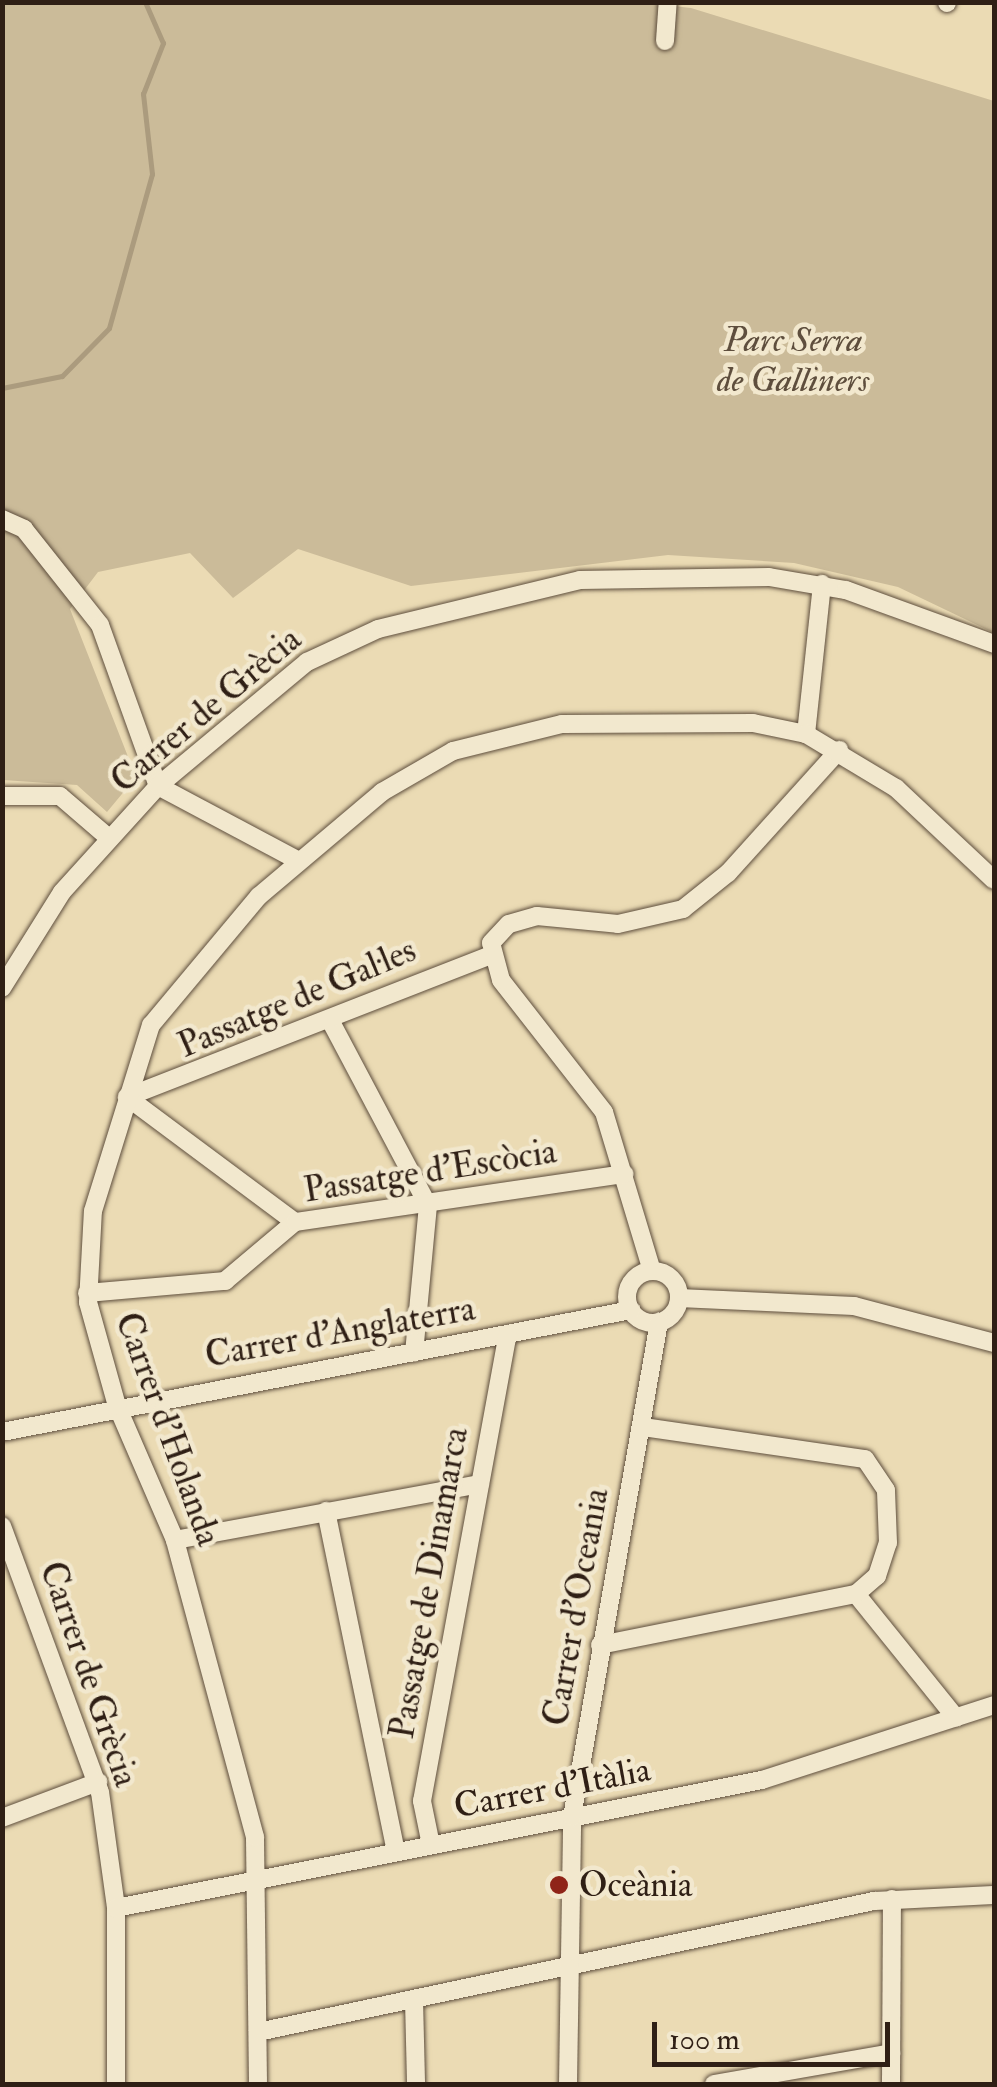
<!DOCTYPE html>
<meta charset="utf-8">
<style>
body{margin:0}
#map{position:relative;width:997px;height:2087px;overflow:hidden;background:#ebdbb4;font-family:"IM FELL Double Pica",serif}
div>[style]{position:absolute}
.green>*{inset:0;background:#cbbb99}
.stream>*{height:5px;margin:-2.5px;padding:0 2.5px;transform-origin:2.5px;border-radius:2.5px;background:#ab9b7e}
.roads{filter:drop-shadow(0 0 2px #5e4e3d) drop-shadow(0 0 2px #5e4e3d)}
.minor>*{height:18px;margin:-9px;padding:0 9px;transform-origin:9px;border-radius:9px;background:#f2e8ce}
.minor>.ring{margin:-9px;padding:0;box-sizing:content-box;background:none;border:18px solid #f2e8ce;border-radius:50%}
.dots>*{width:28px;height:28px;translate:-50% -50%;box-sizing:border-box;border:5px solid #f2e8ce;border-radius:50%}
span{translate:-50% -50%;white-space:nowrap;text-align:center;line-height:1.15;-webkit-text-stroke:9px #f2e8ce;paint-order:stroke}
.park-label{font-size:35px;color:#5e4e3d;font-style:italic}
.street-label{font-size:35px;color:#2f1f15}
.poi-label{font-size:35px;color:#2f1f15}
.left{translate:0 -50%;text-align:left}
.frame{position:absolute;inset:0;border:5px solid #2f1f15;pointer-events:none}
.scale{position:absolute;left:652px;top:2022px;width:238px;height:45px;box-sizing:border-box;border:5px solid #2f1f15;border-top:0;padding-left:12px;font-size:30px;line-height:35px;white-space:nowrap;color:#2f1f15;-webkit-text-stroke:8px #f2e8ce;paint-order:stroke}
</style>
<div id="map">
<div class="green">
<div style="clip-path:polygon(3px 3px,646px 3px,691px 8px,994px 101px,994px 633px,898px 587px,794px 563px,668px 555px,411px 586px,298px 549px,233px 598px,190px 553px,98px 572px,70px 609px,136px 777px,107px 812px,77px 785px,3px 780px)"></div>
</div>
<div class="stream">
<div style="left:2px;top:388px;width:61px;rotate:-11.3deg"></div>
<div style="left:62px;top:376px;width:67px;rotate:-45.6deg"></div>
<div style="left:109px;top:328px;width:160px;rotate:-74.4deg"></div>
<div style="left:152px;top:174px;width:81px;rotate:-96.4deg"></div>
<div style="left:143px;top:94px;width:55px;rotate:-68.6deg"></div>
<div style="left:163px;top:43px;width:45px;rotate:-113.7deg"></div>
</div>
<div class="roads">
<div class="minor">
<div style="left:947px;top:3px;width:1px;rotate:-90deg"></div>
<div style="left:665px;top:41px;width:39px;rotate:-86deg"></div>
<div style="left:2px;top:519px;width:24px;rotate:24deg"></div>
<div style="left:24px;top:529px;width:122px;rotate:51.6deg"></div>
<div style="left:100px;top:625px;width:171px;rotate:70.2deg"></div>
<div style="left:158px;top:786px;width:157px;rotate:28deg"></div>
<div style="left:806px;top:734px;width:151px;rotate:-83.9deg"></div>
<div style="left:2px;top:796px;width:58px"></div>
<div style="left:60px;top:796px;width:65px;rotate:40.6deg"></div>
<div style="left:2px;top:988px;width:113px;rotate:-58deg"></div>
<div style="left:62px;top:892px;width:143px;rotate:-47.8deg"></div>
<div style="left:158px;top:786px;width:194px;rotate:-39.8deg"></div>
<div style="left:307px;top:662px;width:78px;rotate:-24.9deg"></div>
<div style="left:378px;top:629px;width:208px;rotate:-13.6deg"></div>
<div style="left:580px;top:580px;width:189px;rotate:-0.9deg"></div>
<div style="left:769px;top:577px;width:78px;rotate:9.6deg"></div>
<div style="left:846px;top:590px;width:158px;rotate:20deg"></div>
<div style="left:331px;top:1022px;width:207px;rotate:62.1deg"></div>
<div style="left:428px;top:1205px;width:148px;rotate:95.4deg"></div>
<div style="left:127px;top:1097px;width:391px;rotate:-21.3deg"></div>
<div style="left:127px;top:1097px;width:209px;rotate:36.7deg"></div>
<div style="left:652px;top:1271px;width:166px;rotate:-106.8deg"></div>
<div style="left:604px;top:1112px;width:167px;rotate:-128deg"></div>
<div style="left:501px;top:980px;width:38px;rotate:-105deg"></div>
<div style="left:491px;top:943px;width:26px;rotate:-47deg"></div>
<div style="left:509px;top:924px;width:29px;rotate:-16deg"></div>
<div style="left:537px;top:916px;width:81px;rotate:5.6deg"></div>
<div style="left:618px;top:924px;width:67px;rotate:-13deg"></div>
<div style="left:683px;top:909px;width:58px;rotate:-38.7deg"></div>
<div style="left:728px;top:873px;width:166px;rotate:-47.9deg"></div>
<div class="ring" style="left:627px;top:1271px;width:34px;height:34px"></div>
<div style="left:87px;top:1293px;width:139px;rotate:-5deg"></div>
<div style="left:225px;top:1281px;width:92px;rotate:-40.1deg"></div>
<div style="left:295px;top:1222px;width:333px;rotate:-8.3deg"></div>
<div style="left:679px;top:1298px;width:175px;rotate:2.6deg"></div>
<div style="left:854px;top:1306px;width:145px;rotate:14.8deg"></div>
<div style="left:2px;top:1432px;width:641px;rotate:-10.98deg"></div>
<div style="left:326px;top:1511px;width:348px;rotate:78.4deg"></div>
<div style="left:2px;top:1526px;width:283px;rotate:69.8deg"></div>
<div style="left:100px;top:1792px;width:117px;rotate:82.1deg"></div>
<div style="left:116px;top:1908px;width:176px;rotate:90deg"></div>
<div style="left:175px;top:1540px;width:310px;rotate:-10.4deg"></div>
<div style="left:856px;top:1594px;width:159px;rotate:51.1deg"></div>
<div style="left:600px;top:1645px;width:261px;rotate:-11.3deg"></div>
<div style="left:856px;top:1594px;width:28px;rotate:-41deg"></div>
<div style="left:877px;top:1576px;width:35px;rotate:-72deg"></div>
<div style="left:888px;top:1543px;width:53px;rotate:-92.2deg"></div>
<div style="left:886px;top:1490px;width:37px;rotate:-124deg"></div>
<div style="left:865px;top:1459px;width:224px;rotate:-171.8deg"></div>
<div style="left:2px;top:1818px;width:103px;rotate:-20.6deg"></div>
<div style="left:431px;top:1845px;width:45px;rotate:-101.6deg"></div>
<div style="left:422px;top:1801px;width:475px;rotate:-79.6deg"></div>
<div style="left:116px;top:1908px;width:659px;rotate:-11.21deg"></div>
<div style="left:762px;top:1780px;width:244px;rotate:-17.9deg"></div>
<div style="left:414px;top:2000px;width:84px;rotate:88.6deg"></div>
<div style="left:258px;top:2032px;width:630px;rotate:-12.01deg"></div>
<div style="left:874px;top:1901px;width:120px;rotate:-2.9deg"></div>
<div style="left:258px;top:2084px;width:247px;rotate:-90.7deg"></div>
<div style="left:255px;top:1837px;width:308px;rotate:-105.1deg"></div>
<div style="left:175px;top:1540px;width:146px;rotate:-113.4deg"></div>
<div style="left:117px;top:1406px;width:108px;rotate:-105.6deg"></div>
<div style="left:88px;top:1302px;width:91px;rotate:-86.9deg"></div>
<div style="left:93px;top:1211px;width:195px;rotate:-72.7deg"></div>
<div style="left:151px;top:1025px;width:168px;rotate:-50.1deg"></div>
<div style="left:259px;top:896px;width:161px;rotate:-40.2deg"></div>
<div style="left:382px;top:792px;width:82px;rotate:-30deg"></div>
<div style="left:453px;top:751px;width:112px;rotate:-13.9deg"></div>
<div style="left:562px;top:724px;width:191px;rotate:-0.3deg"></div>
<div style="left:753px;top:723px;width:54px;rotate:11.7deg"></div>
<div style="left:806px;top:734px;width:105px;rotate:31deg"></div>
<div style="left:896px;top:788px;width:134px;rotate:43.2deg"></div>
<div style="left:568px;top:2084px;width:267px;rotate:-89.1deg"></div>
<div style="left:572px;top:1817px;width:503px;rotate:-80.03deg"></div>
<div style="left:714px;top:2084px;width:180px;rotate:-9.9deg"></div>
<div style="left:891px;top:2084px;width:185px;rotate:-89.7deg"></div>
</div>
</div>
<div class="dots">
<div style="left:559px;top:1885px;background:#8f2418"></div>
</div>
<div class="park-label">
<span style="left:793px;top:360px">Parc Serra<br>de Galliners</span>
</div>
<div class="street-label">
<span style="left:206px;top:710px;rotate:-40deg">Carrer de Grècia</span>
<span style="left:297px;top:998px;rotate:-23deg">Passatge de Gal·les</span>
<span style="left:430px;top:1171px;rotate:-9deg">Passatge d'Escòcia</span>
<span style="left:340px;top:1332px;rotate:-10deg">Carrer d'Anglaterra</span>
<span style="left:168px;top:1429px;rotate:70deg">Carrer d'Holanda</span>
<span style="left:429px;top:1583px;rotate:-80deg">Passatge de Dinamarca</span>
<span style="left:576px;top:1607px;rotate:-80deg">Carrer d'Oceania</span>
<span style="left:89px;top:1674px;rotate:71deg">Carrer de Grècia</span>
<span style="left:552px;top:1788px;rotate:-11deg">Carrer d'Itàlia</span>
</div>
<div class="poi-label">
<span class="left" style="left:579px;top:1885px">Oceània</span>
</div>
<div class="frame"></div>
<div class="scale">100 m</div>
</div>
